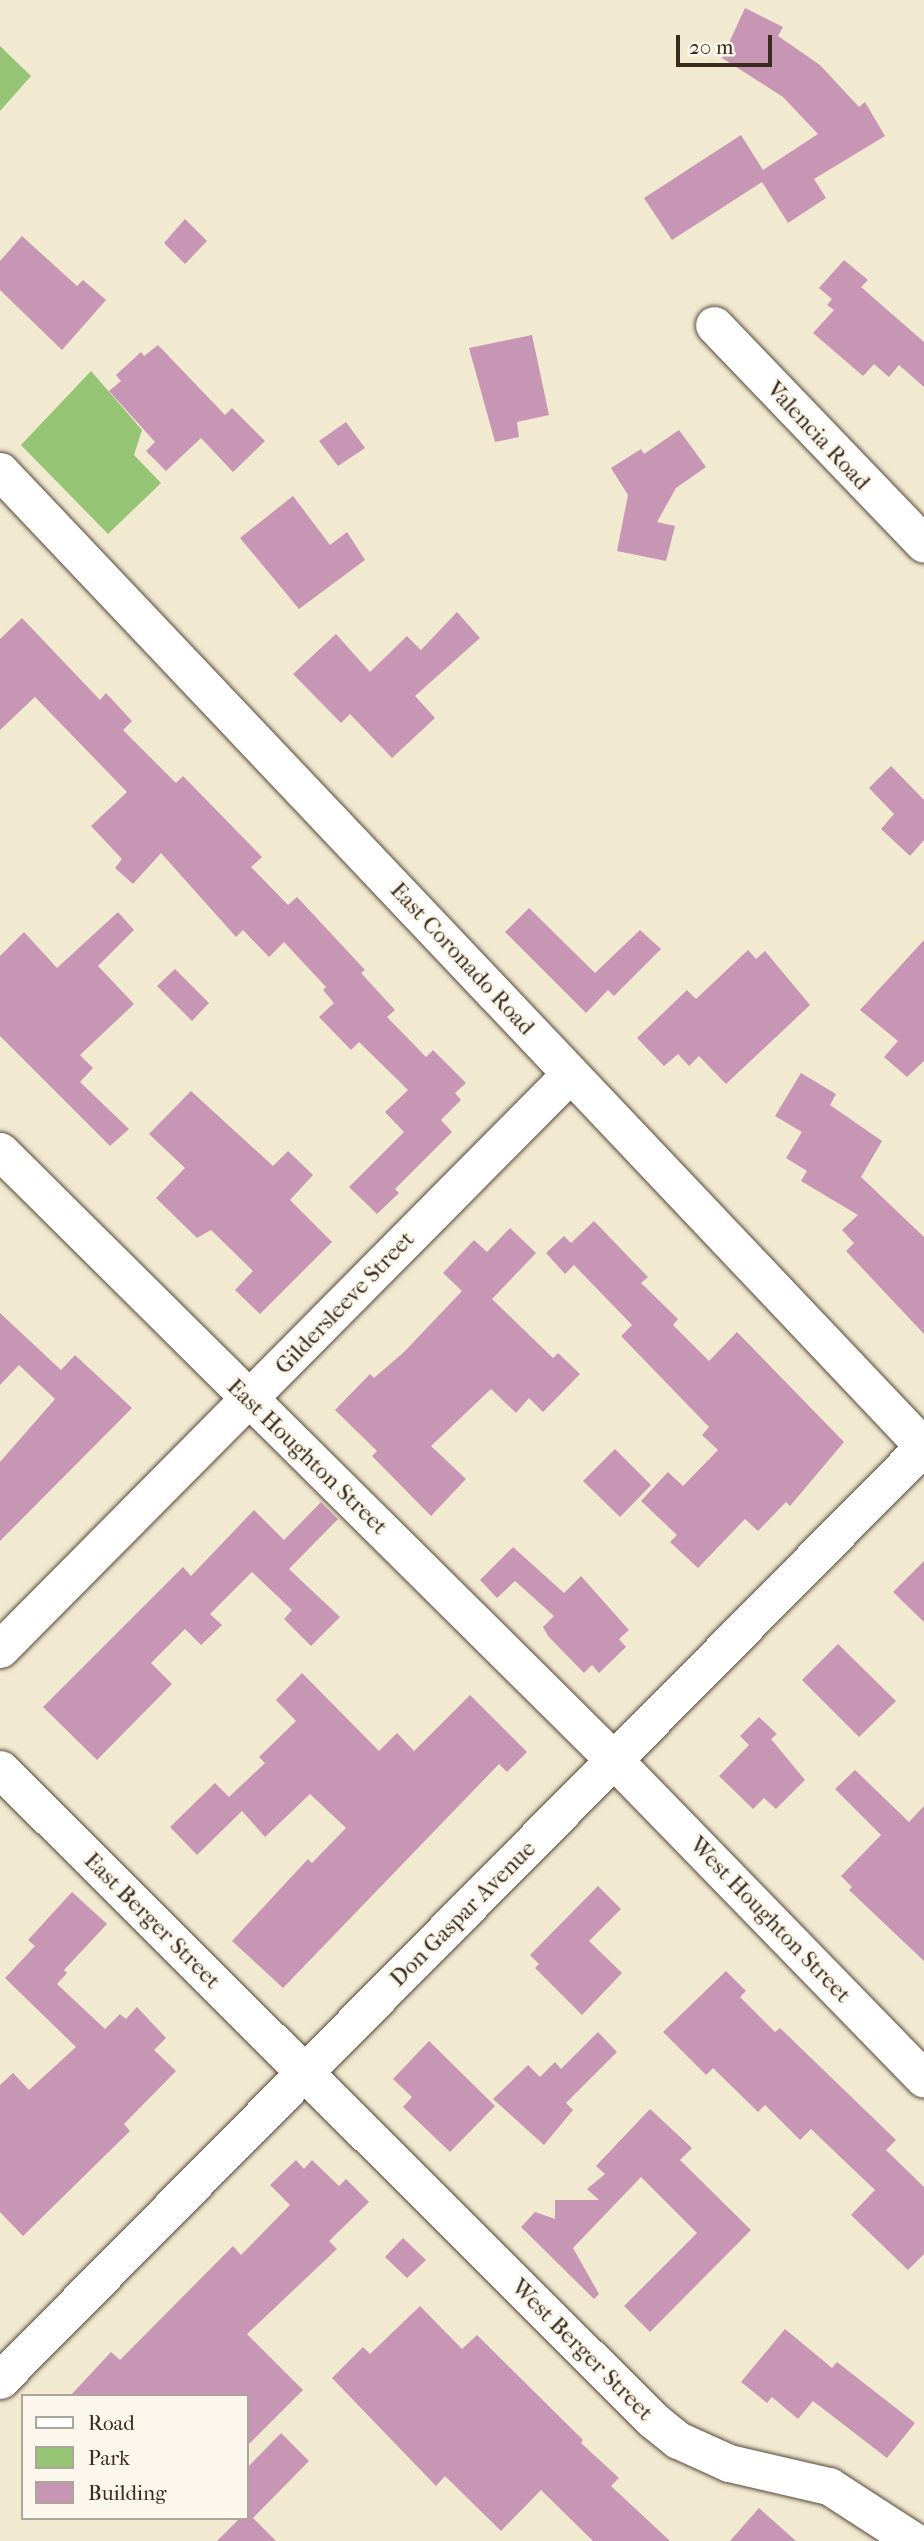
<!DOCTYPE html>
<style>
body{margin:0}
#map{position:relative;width:924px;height:2541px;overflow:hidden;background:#f2e9d1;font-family:"IM FELL French Canon",serif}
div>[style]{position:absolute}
.green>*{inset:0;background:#94c474}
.building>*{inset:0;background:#c796b4}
.roads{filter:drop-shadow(0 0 2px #564739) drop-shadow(0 0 2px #564739)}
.minor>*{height:37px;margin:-18.5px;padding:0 18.5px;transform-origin:18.5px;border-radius:18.5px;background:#fff}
span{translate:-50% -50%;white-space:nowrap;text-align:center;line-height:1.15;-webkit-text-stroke:5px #fbf7ec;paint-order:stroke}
.street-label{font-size:23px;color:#3b2a1e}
.legend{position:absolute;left:21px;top:2394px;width:228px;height:126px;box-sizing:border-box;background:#fbf7ec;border:2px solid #aea59a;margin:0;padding:9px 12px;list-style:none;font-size:21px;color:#3b2a1e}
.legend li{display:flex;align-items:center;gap:14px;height:35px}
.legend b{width:35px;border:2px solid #aea59a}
.scale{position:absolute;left:676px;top:35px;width:96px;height:32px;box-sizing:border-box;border:4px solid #3b2a1e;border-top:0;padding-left:9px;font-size:21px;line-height:24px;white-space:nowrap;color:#3b2a1e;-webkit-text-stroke:5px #fbf7ec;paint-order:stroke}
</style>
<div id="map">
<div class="green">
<div style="clip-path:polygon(0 46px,31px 76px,0 111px)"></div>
<div style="clip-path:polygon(91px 371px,142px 430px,134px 455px,161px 483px,108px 534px,21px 445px)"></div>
</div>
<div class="building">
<div style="clip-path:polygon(745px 8px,783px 27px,778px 36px,820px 65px,859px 107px,865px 102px,885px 136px,814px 179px,826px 198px,788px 223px,762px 182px,672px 240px,644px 198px,741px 135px,763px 170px,818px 134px,783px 97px,722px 58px)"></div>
<div style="clip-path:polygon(185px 219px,207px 241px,185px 264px,164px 243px)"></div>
<div style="clip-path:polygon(22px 236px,77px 286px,83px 280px,106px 300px,62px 350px,0 290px,0 261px)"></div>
<div style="clip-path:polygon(844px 260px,868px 280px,861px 287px,924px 342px,924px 387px,899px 365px,889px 377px,874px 364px,863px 376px,813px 333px,834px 310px,827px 305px,832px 299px,819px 288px)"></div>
<div style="clip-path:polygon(532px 335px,549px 415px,517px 422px,519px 437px,495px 442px,469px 348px)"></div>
<div style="clip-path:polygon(158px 345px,225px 415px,232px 408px,265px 441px,233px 472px,201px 438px,166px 471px,146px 451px,155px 442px,109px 391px,121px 381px,116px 375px,141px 352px,144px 356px)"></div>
<div style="clip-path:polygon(346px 422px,365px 448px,338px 466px,319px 441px)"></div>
<div style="clip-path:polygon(679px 430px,706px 467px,676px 488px,657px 522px,675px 526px,666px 561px,617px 551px,628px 495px,611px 468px,641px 449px,644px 454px)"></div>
<div style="clip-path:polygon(293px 496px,330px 545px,347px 532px,365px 560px,299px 609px,240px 538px)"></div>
<div style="clip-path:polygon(457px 612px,480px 638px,415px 696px,435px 718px,392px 758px,350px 714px,341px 723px,293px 674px,336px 634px,370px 672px,407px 636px,421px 650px)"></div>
<div style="clip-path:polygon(22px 618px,100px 700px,106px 693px,132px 721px,123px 730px,176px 783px,183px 776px,262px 857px,251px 867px,288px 905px,297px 897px,365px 970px,361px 973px,395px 1010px,387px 1017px,426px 1057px,433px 1050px,466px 1083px,455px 1093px,461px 1100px,441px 1120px,452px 1132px,395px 1189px,399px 1193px,377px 1214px,349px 1187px,404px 1132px,385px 1112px,408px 1090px,359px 1042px,351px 1050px,319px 1017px,334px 1003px,323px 990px,326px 987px,284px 942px,269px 957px,243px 930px,236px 937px,161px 853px,133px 884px,115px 868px,122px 859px,91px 826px,127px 792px,35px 697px,0 730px,0 639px)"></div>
<div style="clip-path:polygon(891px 766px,924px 800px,924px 840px,910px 856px,881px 829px,894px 814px,869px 788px)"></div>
<div style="clip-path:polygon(529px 908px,595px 973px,640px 930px,661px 949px,614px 996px,608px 990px,586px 1013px,505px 932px)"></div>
<div style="clip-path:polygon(118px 912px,134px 930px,98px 966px,134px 1004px,80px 1055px,93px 1068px,80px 1082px,129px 1129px,110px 1146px,0 1036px,0 956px,24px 932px,57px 968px)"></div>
<div style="clip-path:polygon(924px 940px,924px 1061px,907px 1077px,884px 1057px,898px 1041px,860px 1010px)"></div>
<div style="clip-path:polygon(748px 950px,756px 959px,765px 951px,810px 1005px,726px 1084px,699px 1056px,689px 1066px,678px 1054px,664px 1066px,637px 1038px,687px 990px,696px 999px)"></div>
<div style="clip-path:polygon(175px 969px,209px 1003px,192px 1021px,157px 986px)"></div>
<div style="clip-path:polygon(801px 1073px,836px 1094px,830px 1105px,882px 1141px,861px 1177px,924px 1237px,924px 1334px,846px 1251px,854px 1243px,842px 1230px,858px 1215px,801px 1181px,807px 1171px,786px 1158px,802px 1132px,775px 1116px)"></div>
<div style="clip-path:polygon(191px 1091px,273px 1166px,288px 1151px,313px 1175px,290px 1200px,332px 1242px,260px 1314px,235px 1290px,253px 1271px,211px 1230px,197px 1238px,156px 1198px,185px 1168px,149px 1134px)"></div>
<div style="clip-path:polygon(594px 1221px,648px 1277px,641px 1283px,678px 1319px,673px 1325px,709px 1361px,737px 1332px,844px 1442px,790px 1506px,786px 1502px,758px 1531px,745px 1519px,698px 1568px,670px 1542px,677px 1535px,641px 1501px,668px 1472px,683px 1486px,718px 1450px,702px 1435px,709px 1427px,621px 1336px,632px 1325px,574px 1265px,565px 1274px,546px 1253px,564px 1236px,571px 1243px)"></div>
<div style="clip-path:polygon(510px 1228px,536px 1253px,492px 1299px,553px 1358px,558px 1353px,580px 1374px,543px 1412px,529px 1398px,516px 1413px,491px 1389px,431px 1446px,466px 1479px,431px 1516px,372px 1456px,377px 1451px,335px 1410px,370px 1374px,374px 1378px,404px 1352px,462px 1291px,443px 1273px,474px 1240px,487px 1252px)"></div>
<div style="clip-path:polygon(0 1313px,61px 1370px,75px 1355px,132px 1408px,0 1541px,0 1462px,55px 1399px,19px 1365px,0 1385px)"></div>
<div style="clip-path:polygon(615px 1449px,651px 1485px,620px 1517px,583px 1481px)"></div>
<div style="clip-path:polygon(321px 1502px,338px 1519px,289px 1569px,340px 1617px,311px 1646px,284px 1619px,292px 1610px,252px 1572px,210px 1614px,222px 1625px,201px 1645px,185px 1629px,151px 1663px,172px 1684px,97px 1760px,43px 1707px,183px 1567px,191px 1576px,254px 1510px,284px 1540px)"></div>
<div style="clip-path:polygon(513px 1547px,564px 1593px,581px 1576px,629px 1630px,619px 1639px,626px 1647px,599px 1673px,592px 1665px,584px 1673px,548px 1636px,543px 1627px,554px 1616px,515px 1581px,497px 1598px,480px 1580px)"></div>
<div style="clip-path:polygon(924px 1561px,924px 1622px,893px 1592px)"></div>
<div style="clip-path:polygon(838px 1644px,896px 1701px,859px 1737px,802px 1680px)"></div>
<div style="clip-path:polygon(302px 1673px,379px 1751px,397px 1733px,414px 1751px,470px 1695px,527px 1752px,507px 1772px,499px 1764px,283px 1988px,232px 1941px,308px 1859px,312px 1863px,346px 1828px,310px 1794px,265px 1837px,242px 1811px,197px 1855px,170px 1827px,215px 1783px,229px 1797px,265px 1763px,259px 1757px,296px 1721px,276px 1700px)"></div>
<div style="clip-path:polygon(759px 1717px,777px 1734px,771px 1739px,805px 1780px,776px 1809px,764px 1798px,753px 1809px,719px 1776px,749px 1745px,740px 1736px)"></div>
<div style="clip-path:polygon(855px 1770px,909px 1822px,924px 1806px,924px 1961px,849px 1890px,852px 1887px,841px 1876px,881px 1835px,835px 1789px)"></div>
<div style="clip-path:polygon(598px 1886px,621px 1909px,589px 1941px,622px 1973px,582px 2015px,535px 1968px,539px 1964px,530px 1955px)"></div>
<div style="clip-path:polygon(72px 1892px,107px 1924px,64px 1970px,67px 1973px,57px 1984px,105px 2029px,120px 2014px,126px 2019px,137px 2007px,166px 2038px,154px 2050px,176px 2071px,124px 2124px,130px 2131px,23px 2236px,0 2212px,0 2085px,13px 2073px,29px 2090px,76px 2047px,5px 1978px,35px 1946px,28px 1940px)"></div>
<div style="clip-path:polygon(726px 1971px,746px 1991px,740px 1997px,775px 2032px,780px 2028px,896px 2140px,886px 2150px,924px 2187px,924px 2254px,908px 2270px,851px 2215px,875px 2190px,811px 2129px,800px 2140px,765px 2105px,758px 2112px,713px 2068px,706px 2075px,663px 2032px)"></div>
<div style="clip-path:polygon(598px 2032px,617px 2052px,566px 2103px,573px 2110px,544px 2145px,493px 2099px,528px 2065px,540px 2077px,555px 2062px,561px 2069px)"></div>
<div style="clip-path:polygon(429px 2041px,495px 2106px,450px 2152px,403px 2107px,412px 2097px,393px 2079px)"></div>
<div style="clip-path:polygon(650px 2109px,692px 2148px,680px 2160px,751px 2230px,650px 2332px,624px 2306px,697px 2233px,641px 2177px,573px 2248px,599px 2294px,594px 2299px,521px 2227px,535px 2212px,555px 2219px,555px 2200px,599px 2200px,587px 2189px,605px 2174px,596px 2166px)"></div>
<div style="clip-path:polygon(296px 2160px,304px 2169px,312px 2160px,339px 2186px,346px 2179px,369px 2202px,329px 2241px,337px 2249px,247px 2334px,303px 2390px,247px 2446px,247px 2396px,70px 2396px,111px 2352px,120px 2360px,233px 2246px,241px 2255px,290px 2205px,270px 2185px)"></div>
<div style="clip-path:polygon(403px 2238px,426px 2260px,407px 2278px,385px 2257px)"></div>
<div style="clip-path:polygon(420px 2306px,462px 2349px,477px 2335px,583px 2440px,581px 2443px,619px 2478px,611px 2486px,670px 2541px,593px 2541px,541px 2490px,501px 2531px,445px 2476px,436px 2486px,332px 2378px,363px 2347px,370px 2354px)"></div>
<div style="clip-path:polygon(785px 2329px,832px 2368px,837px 2362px,915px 2423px,887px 2458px,813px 2401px,798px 2419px,772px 2397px,767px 2403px,741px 2382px)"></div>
<div style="clip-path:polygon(281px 2433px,309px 2461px,253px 2518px,276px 2541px,217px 2541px,240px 2518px,247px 2518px,247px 2468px)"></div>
<div style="clip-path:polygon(759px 2508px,796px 2541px,730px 2541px)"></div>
</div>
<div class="roads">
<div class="minor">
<div style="left:714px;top:325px;width:303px;rotate:46.2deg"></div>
<div style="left:0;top:471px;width:1344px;rotate:46.57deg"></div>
<div style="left:0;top:1151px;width:866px;rotate:44.77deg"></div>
<div style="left:615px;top:1761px;width:443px;rotate:45.8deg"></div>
<div style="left:0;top:1649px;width:810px;rotate:-45.25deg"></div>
<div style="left:0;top:1769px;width:922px;rotate:44.91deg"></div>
<div style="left:653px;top:2420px;width:32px;rotate:39deg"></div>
<div style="left:678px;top:2440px;width:56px;rotate:24.3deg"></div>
<div style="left:729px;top:2463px;width:103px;rotate:13deg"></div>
<div style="left:829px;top:2486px;width:101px;rotate:32.9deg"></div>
<div style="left:0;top:2380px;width:1314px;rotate:-45.31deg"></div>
</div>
</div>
<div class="street-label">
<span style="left:818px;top:436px;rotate:47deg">Valencia Road</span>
<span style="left:462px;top:959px;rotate:47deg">East Coronado Road</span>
<span style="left:345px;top:1303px;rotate:-46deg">Gildersleeve Street</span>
<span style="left:307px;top:1457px;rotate:44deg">East Houghton Street</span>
<span style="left:463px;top:1914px;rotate:-45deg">Don Gaspar Avenue</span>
<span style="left:770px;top:1920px;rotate:46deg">West Houghton Street</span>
<span style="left:152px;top:1921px;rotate:45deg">East Berger Street</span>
<span style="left:582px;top:2350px;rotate:45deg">West Berger Street</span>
</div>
<ul class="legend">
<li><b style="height:9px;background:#fff"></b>Road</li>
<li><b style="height:19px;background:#94c474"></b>Park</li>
<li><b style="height:19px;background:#c796b4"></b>Building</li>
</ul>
<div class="scale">20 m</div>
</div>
